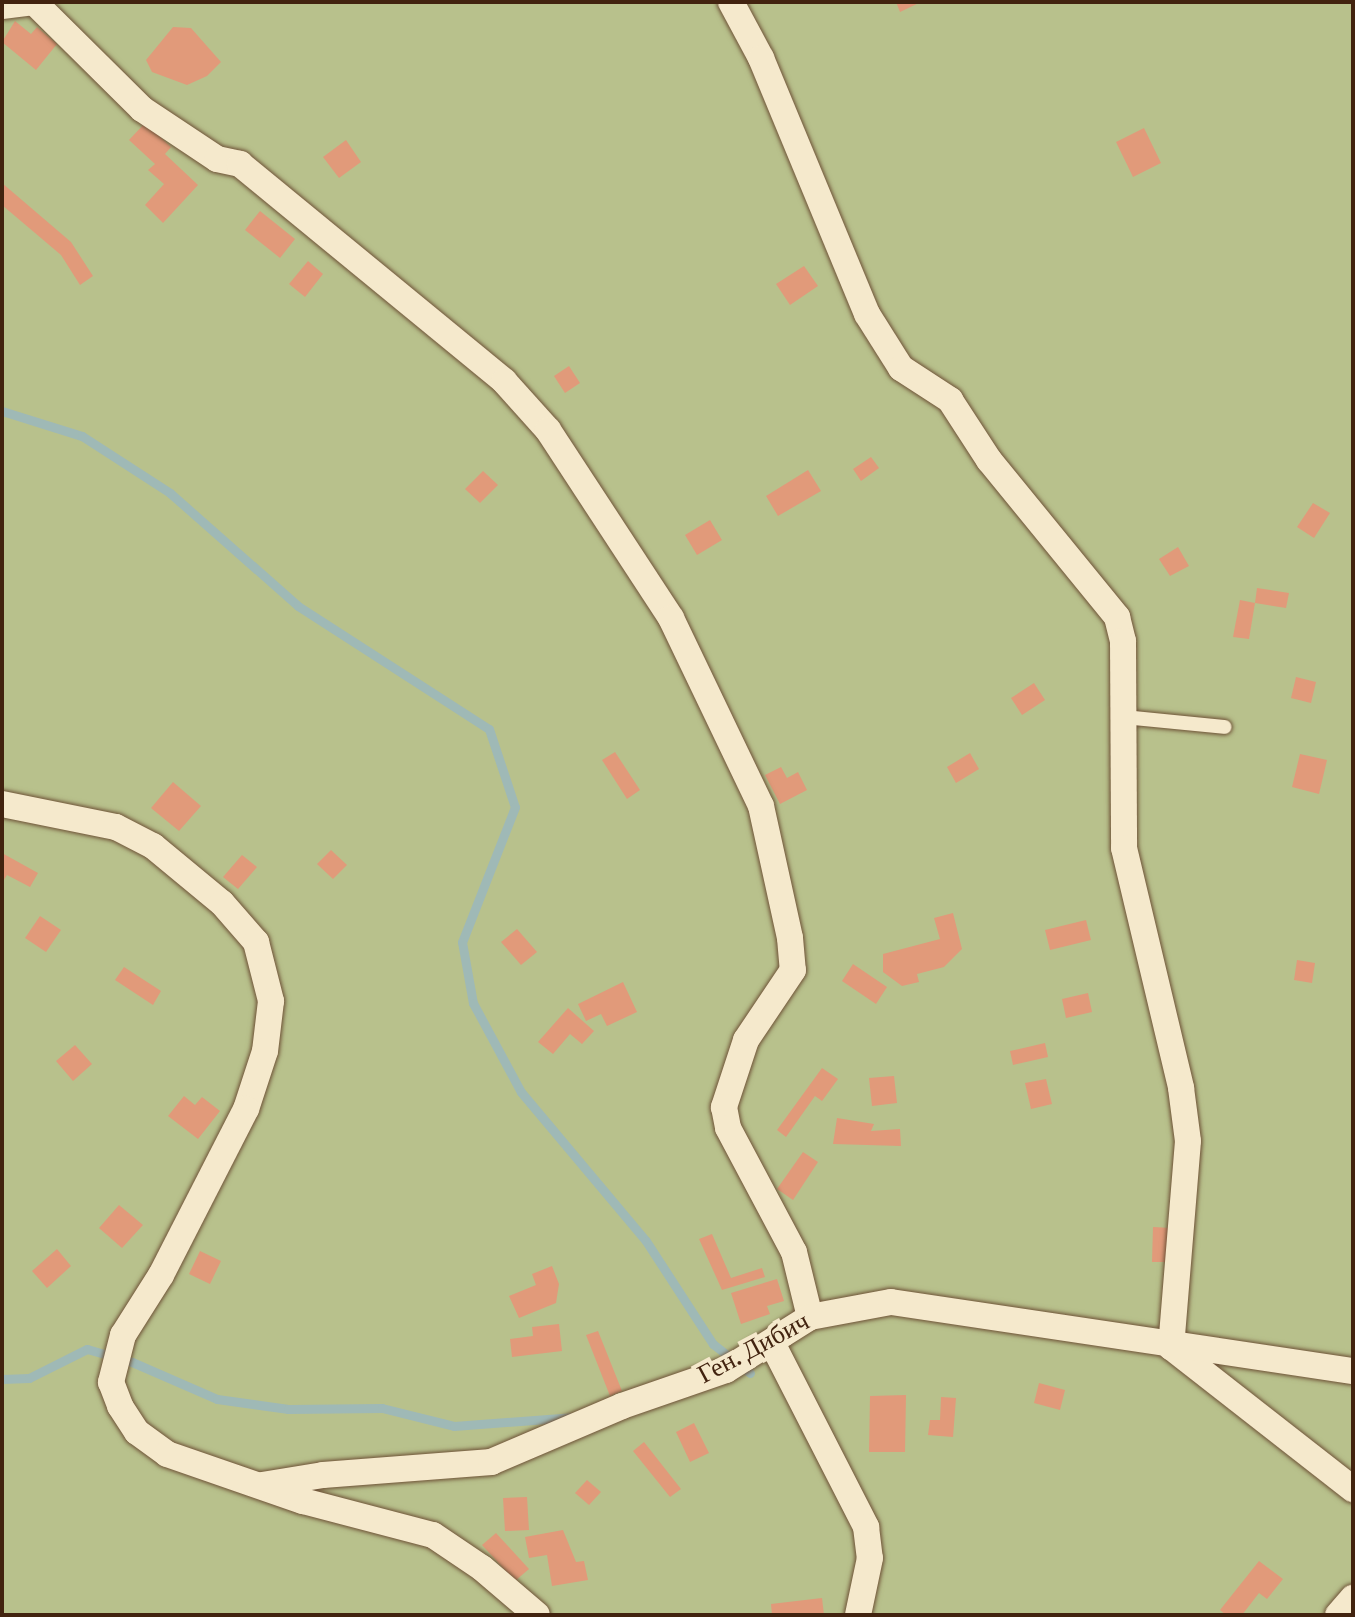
<!DOCTYPE html>
<meta charset="utf-8">
<style>
body{margin:0}
#map{position:relative;width:1355px;height:1617px;overflow:hidden;background:#f0ddb0;font-family:"Libre Bodoni",serif}
div>[style]{position:absolute}
.green>*{inset:0;background:#b8c18c}
.stream>*{height:9px;margin:-4.5px;padding:0 4.5px;transform-origin:4.5px;border-radius:4.5px;background:#9fb9b6}
.building>*{inset:0;background:#e19a7a}
.roads{filter:drop-shadow(0 0 2px #6e5237) drop-shadow(0 0 2px #6e5237)}
.lane>*{height:14px;margin:-7px;padding:0 7px;transform-origin:7px;border-radius:7px;background:#f5e9cc}
.street>*{height:26px;margin:-13px;padding:0 13px;transform-origin:13px;border-radius:13px;background:#f5e9cc}
span{translate:-50% -50%;white-space:nowrap;text-align:center;line-height:1.15;-webkit-text-stroke:8px #f5e9cc;paint-order:stroke}
.street-label{font-size:26px;color:#42230f}
.frame{position:absolute;inset:0;border:4px solid #42230f;pointer-events:none}
</style>
<div id="map">
<div class="green">
<div style="clip-path:polygon(2px 2px,1353px 2px,1353px 1615px,2px 1615px)"></div>
</div>
<div class="stream">
<div style="left:2px;top:411px;width:84px;rotate:17.4deg"></div>
<div style="left:82px;top:436px;width:105px;rotate:32.9deg"></div>
<div style="left:170px;top:493px;width:171px;rotate:41.4deg"></div>
<div style="left:298px;top:606px;width:227px;rotate:32.8deg"></div>
<div style="left:489px;top:729px;width:82px;rotate:71.6deg"></div>
<div style="left:515px;top:807px;width:145px;rotate:111.4deg"></div>
<div style="left:462px;top:942px;width:62px;rotate:79.8deg"></div>
<div style="left:473px;top:1003px;width:101px;rotate:61.7deg"></div>
<div style="left:521px;top:1092px;width:194px;rotate:50deg"></div>
<div style="left:646px;top:1241px;width:123px;rotate:57deg"></div>
<div style="left:713px;top:1344px;width:47px;rotate:38.1deg"></div>
<div style="left:2px;top:1379px;width:27px;rotate:-2deg"></div>
<div style="left:29px;top:1378px;width:65px;rotate:-26.6deg"></div>
<div style="left:87px;top:1349px;width:47px;rotate:16.1deg"></div>
<div style="left:132px;top:1362px;width:93px;rotate:23.5deg"></div>
<div style="left:217px;top:1399px;width:72px;rotate:8deg"></div>
<div style="left:288px;top:1409px;width:94px;rotate:-0.6deg"></div>
<div style="left:382px;top:1408px;width:74px;rotate:14deg"></div>
<div style="left:454px;top:1426px;width:121px;rotate:-4.3deg"></div>
</div>
<div class="building">
<div style="clip-path:polygon(896px 2px,921px 2px,900px 12px)"></div>
<div style="clip-path:polygon(15px 21px,31px 34px,37px 27px,57px 44px,36px 70px,2px 42px)"></div>
<div style="clip-path:polygon(173px 27px,191px 28px,221px 62px,207px 76px,187px 85px,152px 72px,146px 60px)"></div>
<div style="clip-path:polygon(145px 123px,171px 147px,165px 154px,198px 185px,163px 223px,145px 205px,164px 184px,148px 170px,155px 164px,129px 140px)"></div>
<div style="clip-path:polygon(1144px 128px,1161px 163px,1133px 177px,1116px 142px)"></div>
<div style="clip-path:polygon(346px 140px,361px 162px,339px 178px,323px 157px)"></div>
<div style="clip-path:polygon(2px 183px,71px 242px,93px 276px,80px 285px,61px 255px,2px 205px)"></div>
<div style="clip-path:polygon(260px 211px,295px 239px,280px 258px,245px 230px)"></div>
<div style="clip-path:polygon(308px 261px,323px 274px,305px 297px,289px 284px)"></div>
<div style="clip-path:polygon(804px 266px,818px 286px,790px 305px,776px 284px)"></div>
<div style="clip-path:polygon(569px 366px,580px 383px,565px 393px,554px 376px)"></div>
<div style="clip-path:polygon(871px 457px,879px 468px,861px 481px,853px 469px)"></div>
<div style="clip-path:polygon(808px 470px,821px 491px,778px 516px,766px 496px)"></div>
<div style="clip-path:polygon(483px 471px,498px 485px,480px 503px,465px 489px)"></div>
<div style="clip-path:polygon(1313px 503px,1330px 513px,1314px 538px,1297px 527px)"></div>
<div style="clip-path:polygon(710px 520px,722px 540px,697px 555px,685px 535px)"></div>
<div style="clip-path:polygon(1178px 547px,1189px 566px,1170px 576px,1159px 559px)"></div>
<div style="clip-path:polygon(1257px 588px,1289px 593px,1286px 608px,1255px 603px)"></div>
<div style="clip-path:polygon(1240px 600px,1255px 603px,1249px 639px,1233px 637px)"></div>
<div style="clip-path:polygon(1296px 677px,1316px 682px,1311px 703px,1291px 698px)"></div>
<div style="clip-path:polygon(1034px 683px,1045px 700px,1022px 715px,1011px 698px)"></div>
<div style="clip-path:polygon(615px 752px,640px 790px,627px 799px,602px 760px)"></div>
<div style="clip-path:polygon(970px 753px,979px 769px,956px 783px,947px 767px)"></div>
<div style="clip-path:polygon(1300px 754px,1327px 760px,1319px 794px,1292px 787px)"></div>
<div style="clip-path:polygon(781px 767px,787px 778px,798px 772px,807px 790px,780px 804px,765px 775px)"></div>
<div style="clip-path:polygon(173px 782px,201px 806px,179px 831px,151px 808px)"></div>
<div style="clip-path:polygon(331px 850px,347px 865px,333px 879px,317px 864px)"></div>
<div style="clip-path:polygon(2px 853px,38px 873px,30px 887px,7px 875px,2px 883px)"></div>
<div style="clip-path:polygon(242px 855px,257px 867px,238px 889px,223px 877px)"></div>
<div style="clip-path:polygon(953px 913px,962px 949px,944px 967px,917px 974px,919px 982px,902px 986px,883px 972px,883px 954px,940px 939px,934px 918px)"></div>
<div style="clip-path:polygon(40px 916px,61px 930px,46px 952px,25px 938px)"></div>
<div style="clip-path:polygon(1086px 920px,1091px 940px,1050px 950px,1045px 930px)"></div>
<div style="clip-path:polygon(517px 929px,537px 952px,521px 965px,501px 942px)"></div>
<div style="clip-path:polygon(1297px 960px,1315px 963px,1312px 983px,1294px 980px)"></div>
<div style="clip-path:polygon(853px 964px,887px 987px,876px 1004px,842px 981px)"></div>
<div style="clip-path:polygon(124px 967px,161px 991px,153px 1005px,115px 980px)"></div>
<div style="clip-path:polygon(623px 982px,637px 1012px,607px 1026px,601px 1014px,586px 1021px,578px 1004px)"></div>
<div style="clip-path:polygon(1088px 993px,1092px 1012px,1066px 1018px,1062px 999px)"></div>
<div style="clip-path:polygon(568px 1008px,594px 1031px,582px 1044px,570px 1034px,553px 1054px,538px 1042px)"></div>
<div style="clip-path:polygon(1045px 1043px,1048px 1057px,1013px 1065px,1010px 1051px)"></div>
<div style="clip-path:polygon(75px 1045px,92px 1064px,73px 1081px,56px 1061px)"></div>
<div style="clip-path:polygon(822px 1068px,838px 1079px,822px 1101px,815px 1096px,786px 1137px,777px 1130px)"></div>
<div style="clip-path:polygon(894px 1076px,897px 1103px,872px 1106px,869px 1078px)"></div>
<div style="clip-path:polygon(1046px 1079px,1052px 1104px,1031px 1109px,1025px 1083px)"></div>
<div style="clip-path:polygon(184px 1096px,195px 1105px,202px 1097px,220px 1111px,198px 1139px,168px 1116px)"></div>
<div style="clip-path:polygon(837px 1118px,874px 1124px,871px 1131px,900px 1129px,901px 1146px,833px 1144px)"></div>
<div style="clip-path:polygon(803px 1152px,818px 1162px,793px 1200px,777px 1189px)"></div>
<div style="clip-path:polygon(119px 1205px,143px 1225px,122px 1248px,99px 1228px)"></div>
<div style="clip-path:polygon(1153px 1227px,1172px 1228px,1171px 1262px,1152px 1262px)"></div>
<div style="clip-path:polygon(712px 1234px,731px 1278px,762px 1268px,765px 1277px,722px 1290px,699px 1239px)"></div>
<div style="clip-path:polygon(57px 1249px,71px 1266px,47px 1288px,32px 1271px)"></div>
<div style="clip-path:polygon(200px 1251px,221px 1261px,210px 1284px,189px 1274px)"></div>
<div style="clip-path:polygon(552px 1266px,559px 1284px,556px 1303px,519px 1318px,509px 1296px,536px 1285px,532px 1274px)"></div>
<div style="clip-path:polygon(777px 1279px,784px 1301px,767px 1306px,770px 1314px,741px 1324px,731px 1293px)"></div>
<div style="clip-path:polygon(559px 1324px,562px 1351px,512px 1357px,510px 1339px,533px 1336px,532px 1327px)"></div>
<div style="clip-path:polygon(598px 1331px,622px 1391px,610px 1396px,586px 1335px)"></div>
<div style="clip-path:polygon(1039px 1383px,1065px 1390px,1060px 1410px,1034px 1403px)"></div>
<div style="clip-path:polygon(906px 1395px,905px 1452px,869px 1452px,870px 1396px)"></div>
<div style="clip-path:polygon(941px 1397px,956px 1398px,953px 1437px,928px 1435px,930px 1420px,940px 1420px)"></div>
<div style="clip-path:polygon(694px 1423px,709px 1453px,690px 1462px,676px 1432px)"></div>
<div style="clip-path:polygon(644px 1442px,681px 1489px,670px 1497px,633px 1451px)"></div>
<div style="clip-path:polygon(587px 1480px,601px 1492px,589px 1505px,575px 1493px)"></div>
<div style="clip-path:polygon(527px 1497px,529px 1530px,505px 1531px,503px 1498px)"></div>
<div style="clip-path:polygon(563px 1530px,576px 1562px,584px 1561px,588px 1580px,552px 1586px,547px 1555px,529px 1558px,525px 1537px)"></div>
<div style="clip-path:polygon(496px 1533px,529px 1569px,515px 1581px,482px 1545px)"></div>
<div style="clip-path:polygon(1259px 1561px,1283px 1579px,1267px 1599px,1259px 1593px,1242px 1615px,1226px 1615px,1220px 1610px)"></div>
<div style="clip-path:polygon(822px 1598px,824px 1615px,772px 1615px,771px 1604px)"></div>
</div>
<div class="roads">
<div class="lane">
<div style="left:1123px;top:717px;width:102px;rotate:5.6deg"></div>
</div>
<div class="street">
<div style="left:731px;top:2px;width:64px;rotate:61.8deg"></div>
<div style="left:761px;top:58px;width:277px;rotate:67.5deg"></div>
<div style="left:867px;top:314px;width:64px;rotate:57.8deg"></div>
<div style="left:901px;top:368px;width:59px;rotate:33.1deg"></div>
<div style="left:950px;top:400px;width:72px;rotate:57deg"></div>
<div style="left:989px;top:460px;width:203px;rotate:50.8deg"></div>
<div style="left:1117px;top:617px;width:25px;rotate:76deg"></div>
<div style="left:1123px;top:641px;width:207px;rotate:89.7deg"></div>
<div style="left:1124px;top:848px;width:247px;rotate:76.6deg"></div>
<div style="left:1181px;top:1088px;width:53px;rotate:82.5deg"></div>
<div style="left:1188px;top:1141px;width:207px;rotate:94.7deg"></div>
<div style="left:1171px;top:1347px;width:231px;rotate:38deg"></div>
<div style="left:2px;top:6px;width:32px;rotate:-7deg"></div>
<div style="left:34px;top:2px;width:152px;rotate:44.7deg"></div>
<div style="left:142px;top:109px;width:90px;rotate:33.7deg"></div>
<div style="left:217px;top:159px;width:24px;rotate:12deg"></div>
<div style="left:240px;top:164px;width:342px;rotate:39.4deg"></div>
<div style="left:504px;top:381px;width:66px;rotate:48.1deg"></div>
<div style="left:548px;top:430px;width:225px;rotate:56.8deg"></div>
<div style="left:671px;top:618px;width:208px;rotate:64.4deg"></div>
<div style="left:761px;top:806px;width:135px;rotate:77.6deg"></div>
<div style="left:790px;top:938px;width:32px;rotate:85deg"></div>
<div style="left:793px;top:970px;width:84px;rotate:123.9deg"></div>
<div style="left:746px;top:1040px;width:71px;rotate:108.2deg"></div>
<div style="left:724px;top:1107px;width:21px;rotate:79deg"></div>
<div style="left:728px;top:1128px;width:140px;rotate:62deg"></div>
<div style="left:794px;top:1252px;width:67px;rotate:76.2deg"></div>
<div style="left:2px;top:804px;width:116px;rotate:11.4deg"></div>
<div style="left:116px;top:827px;width:42px;rotate:27.2deg"></div>
<div style="left:153px;top:846px;width:89px;rotate:39.6deg"></div>
<div style="left:222px;top:903px;width:52px;rotate:48.9deg"></div>
<div style="left:256px;top:942px;width:61px;rotate:75.7deg"></div>
<div style="left:271px;top:1001px;width:50px;rotate:96.8deg"></div>
<div style="left:265px;top:1051px;width:61px;rotate:108.1deg"></div>
<div style="left:246px;top:1109px;width:186px;rotate:117.1deg"></div>
<div style="left:161px;top:1275px;width:71px;rotate:122.3deg"></div>
<div style="left:123px;top:1335px;width:49px;rotate:104.3deg"></div>
<div style="left:111px;top:1382px;width:26px;rotate:69deg"></div>
<div style="left:120px;top:1406px;width:31px;rotate:57deg"></div>
<div style="left:137px;top:1432px;width:37px;rotate:36deg"></div>
<div style="left:167px;top:1454px;width:144px;rotate:19.1deg"></div>
<div style="left:303px;top:1501px;width:134px;rotate:14.7deg"></div>
<div style="left:433px;top:1535px;width:59px;rotate:34deg"></div>
<div style="left:482px;top:1568px;width:72px;rotate:40.5deg"></div>
<div style="left:772px;top:1343px;width:207px;rotate:62.9deg"></div>
<div style="left:866px;top:1527px;width:31px;rotate:83deg"></div>
<div style="left:870px;top:1558px;width:58px;rotate:101.9deg"></div>
<div style="left:262px;top:1485px;width:62px;rotate:-9.3deg"></div>
<div style="left:323px;top:1475px;width:169px;rotate:-4.4deg"></div>
<div style="left:491px;top:1462px;width:142px;rotate:-23.1deg"></div>
<div style="left:622px;top:1406px;width:110px;rotate:-19.1deg"></div>
<div style="left:726px;top:1370px;width:99px;rotate:-32.2deg"></div>
<div style="left:810px;top:1317px;width:82px;rotate:-10.5deg"></div>
<div style="left:891px;top:1302px;width:467px;rotate:8.5deg"></div>
<div style="left:1338px;top:1615px;width:23px;rotate:-49deg"></div>
</div>
</div>
<div class="street-label">
<span style="left:754px;top:1349px;rotate:-28deg">Ген. Дибич</span>
</div>
<div class="frame"></div>
</div>
